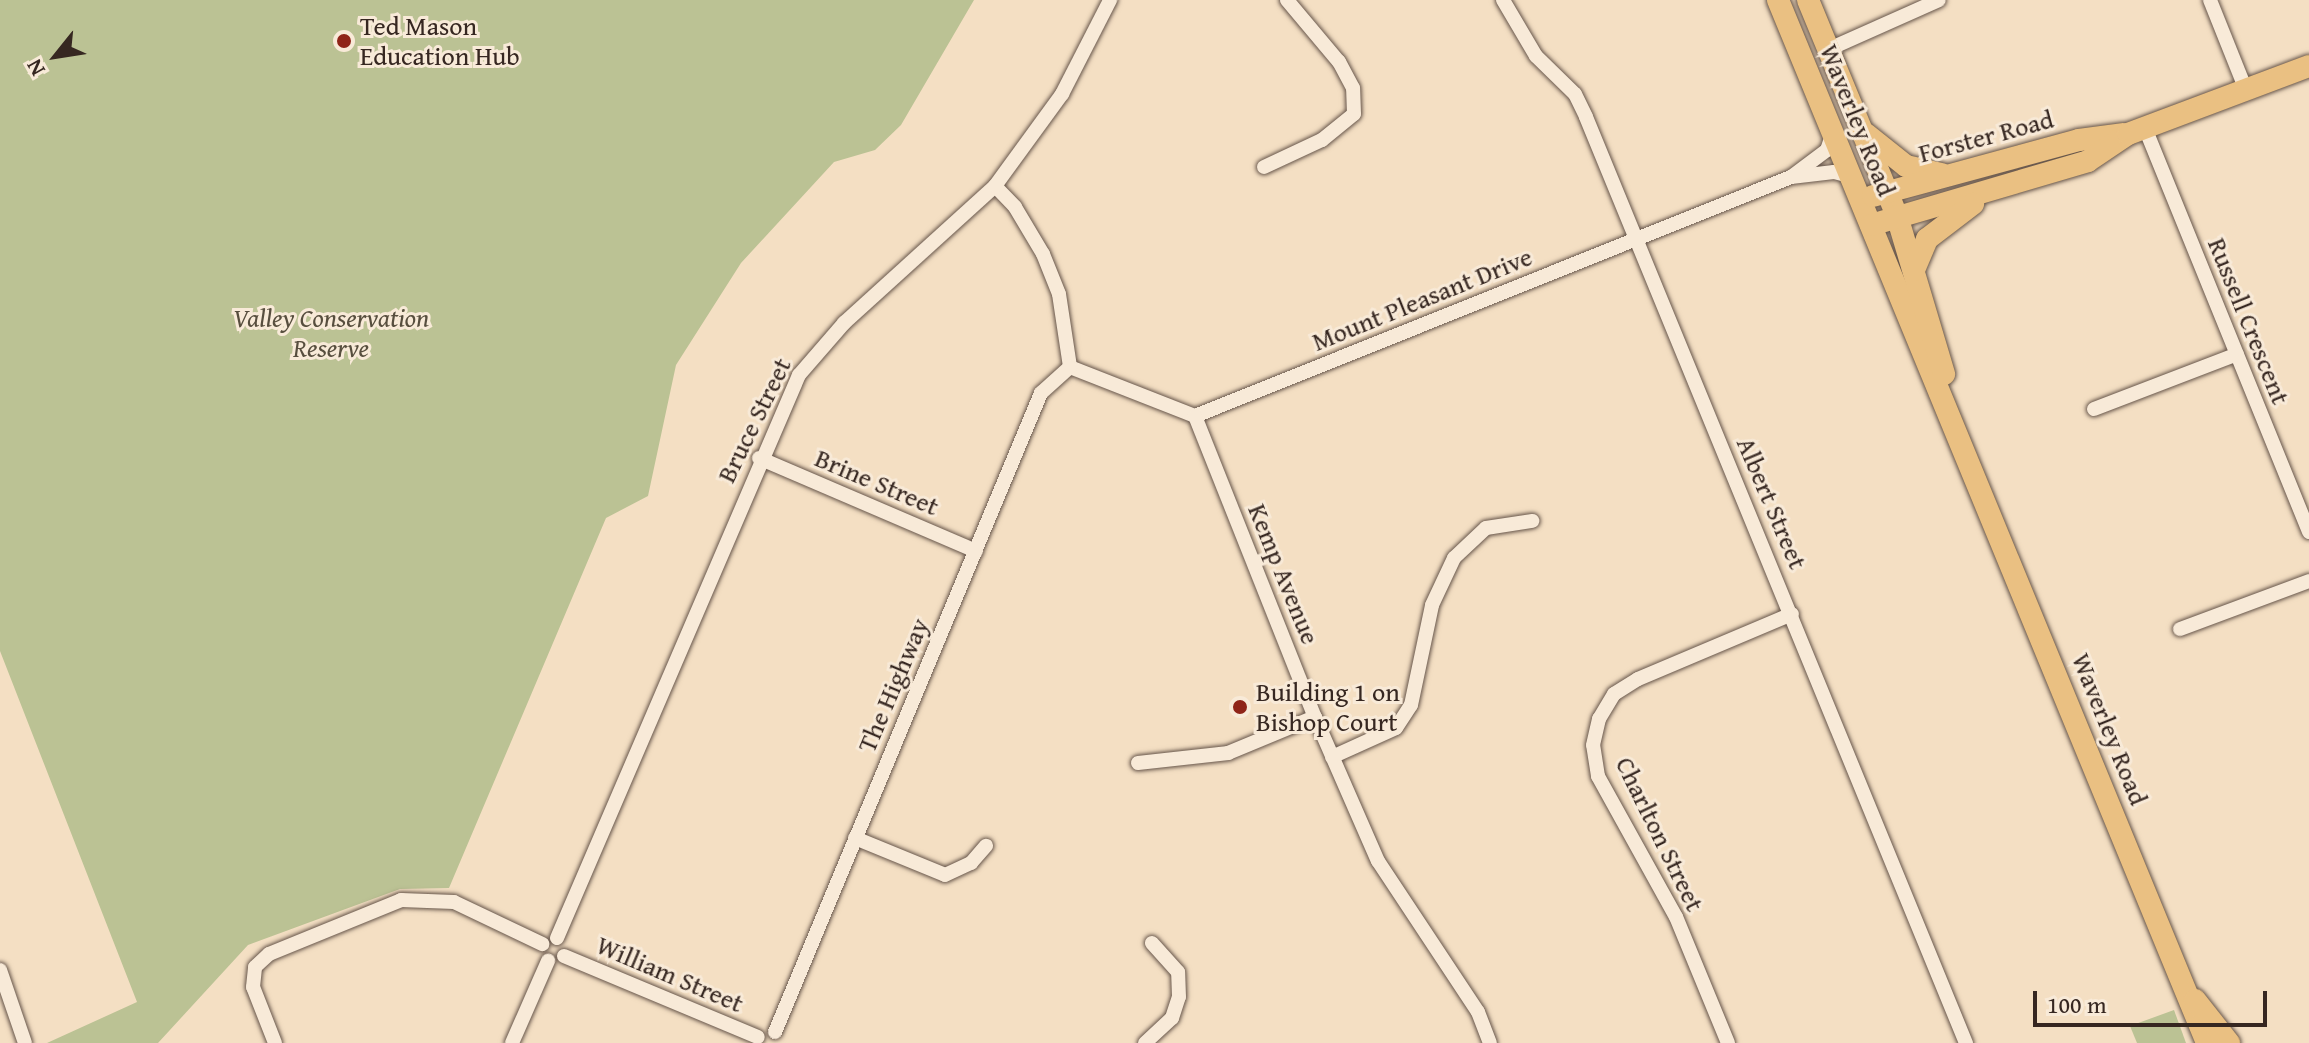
<!DOCTYPE html>
<style>
body{margin:0}
#map{position:relative;width:2309px;height:1043px;overflow:hidden;background:#f4dfc3;font-family:"Gentium Book Plus",serif}
div>[style]{position:absolute}
.green>*{inset:0;background:#bbc294}
.roads{filter:drop-shadow(0 0 2px #66554a) drop-shadow(0 0 2px #66554a)}
.minor>*{height:14px;margin:-7px;padding:0 7px;transform-origin:7px;border-radius:7px;background:#f8ead8}
.primary>*{height:22px;margin:-11px;padding:0 11px;transform-origin:11px;border-radius:11px;background:#eac082}
.dots>*{width:22px;height:22px;translate:-50% -50%;box-sizing:border-box;border:4px solid #f8ead8;border-radius:50%}
span{translate:-50% -50%;white-space:nowrap;text-align:center;line-height:1.15;-webkit-text-stroke:6px #f8ead8;paint-order:stroke}
.poi-label{font-size:26px;color:#362721}
.left{translate:0 -50%;text-align:left}
.street-label{font-size:26px;color:#362721}
.park-label{font-size:26px;color:#574e3e;font-style:italic}
.north{position:absolute;left:16px;top:16px;width:80px;height:80px;-webkit-text-stroke:6px #f8ead8;paint-order:stroke;rotate:240deg;font-size:22px;font-weight:700;line-height:32px;text-align:center;color:#362721}
.north::after{content:'';display:block;margin:auto;width:28px;height:36px;background:#362721;clip-path:polygon(50% 0,100% 100%,50% 72%,0 100%)}
.scale{position:absolute;left:2033px;top:991px;width:234px;height:36px;box-sizing:border-box;border:4px solid #362721;border-top:0;padding-left:10px;font-size:24px;line-height:28px;white-space:nowrap;color:#362721;-webkit-text-stroke:6px #f8ead8;paint-order:stroke}
</style>
<div id="map">
<div class="green">
<div style="clip-path:polygon(0 0,974px 0,901px 125px,875px 150px,834px 162px,741px 263px,676px 365px,648px 496px,606px 518px,449px 888px,400px 889px,248px 945px,158px 1043px,47px 1043px,137px 1002px,0 651px)"></div>
<div style="clip-path:polygon(2174px 1010px,2186px 1043px,2137px 1043px,2130px 1026px)"></div>
</div>
<div class="roads">
<div class="minor">
<div style="left:1503px;top:0;width:65px;rotate:59.5deg"></div>
<div style="left:1536px;top:56px;width:54px;rotate:44.3deg"></div>
<div style="left:1575px;top:94px;width:25px;rotate:64deg"></div>
<div style="left:1586px;top:117px;width:1001px;rotate:67.69deg"></div>
<div style="left:2210px;top:0;width:97px;rotate:68.2deg"></div>
<div style="left:1829px;top:49px;width:120px;rotate:-24deg"></div>
<div style="left:2145px;top:128px;width:436px;rotate:67.9deg"></div>
<div style="left:1264px;top:167px;width:64px;rotate:-25deg"></div>
<div style="left:1322px;top:140px;width:41px;rotate:-39.1deg"></div>
<div style="left:1354px;top:114px;width:26px;rotate:-92deg"></div>
<div style="left:1353px;top:88px;width:30px;rotate:-118deg"></div>
<div style="left:1339px;top:62px;width:81px;rotate:-130deg"></div>
<div style="left:1791px;top:177px;width:45px;rotate:-36.9deg"></div>
<div style="left:1827px;top:150px;width:18px;rotate:-71deg"></div>
<div style="left:995px;top:186px;width:29px;rotate:46deg"></div>
<div style="left:1015px;top:207px;width:55px;rotate:59.2deg"></div>
<div style="left:1043px;top:254px;width:43px;rotate:68.2deg"></div>
<div style="left:1059px;top:294px;width:74px;rotate:81.4deg"></div>
<div style="left:1070px;top:367px;width:134px;rotate:21.4deg"></div>
<div style="left:1195px;top:416px;width:642px;rotate:-21.85deg"></div>
<div style="left:1791px;top:177px;width:43px;rotate:-6.6deg"></div>
<div style="left:1834px;top:172px;width:16px;rotate:14deg"></div>
<div style="left:2094px;top:409px;width:153px;rotate:-21deg"></div>
<div style="left:1195px;top:416px;width:324px;rotate:68.3deg"></div>
<div style="left:1315px;top:717px;width:157px;rotate:66.4deg"></div>
<div style="left:1378px;top:861px;width:181px;rotate:56.5deg"></div>
<div style="left:1478px;top:1012px;width:33px;rotate:69deg"></div>
<div style="left:759px;top:458px;width:236px;rotate:23.2deg"></div>
<div style="left:2180px;top:629px;width:138px;rotate:-20.4deg"></div>
<div style="left:1332px;top:757px;width:70px;rotate:-24.4deg"></div>
<div style="left:1396px;top:728px;width:27px;rotate:-57deg"></div>
<div style="left:1411px;top:705px;width:102px;rotate:-78.1deg"></div>
<div style="left:1432px;top:605px;width:52px;rotate:-64.9deg"></div>
<div style="left:1454px;top:558px;width:44px;rotate:-43.2deg"></div>
<div style="left:1486px;top:528px;width:47px;rotate:-8.7deg"></div>
<div style="left:1138px;top:763px;width:91px;rotate:-6.3deg"></div>
<div style="left:1228px;top:753px;width:94px;rotate:-22.5deg"></div>
<div style="left:855px;top:838px;width:97px;rotate:22.3deg"></div>
<div style="left:945px;top:875px;width:29px;rotate:-25deg"></div>
<div style="left:971px;top:863px;width:23px;rotate:-49deg"></div>
<div style="left:557px;top:938px;width:613px;rotate:-66.74deg"></div>
<div style="left:799px;top:375px;width:69px;rotate:-49.1deg"></div>
<div style="left:844px;top:323px;width:204px;rotate:-42.2deg"></div>
<div style="left:995px;top:186px;width:114px;rotate:-53.9deg"></div>
<div style="left:1062px;top:94px;width:106px;rotate:-62.9deg"></div>
<div style="left:564px;top:956px;width:210px;rotate:22.7deg"></div>
<div style="left:0;top:970px;width:77px;rotate:71.1deg"></div>
<div style="left:775px;top:1032px;width:692px;rotate:-67.4deg"></div>
<div style="left:1041px;top:393px;width:39px;rotate:-42deg"></div>
<div style="left:275px;top:1043px;width:60px;rotate:-111.4deg"></div>
<div style="left:253px;top:987px;width:20px;rotate:-84deg"></div>
<div style="left:255px;top:967px;width:19px;rotate:-43deg"></div>
<div style="left:269px;top:954px;width:143px;rotate:-22.2deg"></div>
<div style="left:401px;top:900px;width:53px;rotate:2.2deg"></div>
<div style="left:454px;top:902px;width:98px;rotate:25.5deg"></div>
<div style="left:512px;top:1043px;width:90px;rotate:-66.3deg"></div>
<div style="left:1145px;top:1043px;width:37px;rotate:-43deg"></div>
<div style="left:1172px;top:1018px;width:22px;rotate:-72deg"></div>
<div style="left:1179px;top:997px;width:25px;rotate:-92deg"></div>
<div style="left:1178px;top:972px;width:39px;rotate:-132deg"></div>
<div style="left:1728px;top:1043px;width:136px;rotate:-112.4deg"></div>
<div style="left:1676px;top:917px;width:161px;rotate:-119deg"></div>
<div style="left:1598px;top:776px;width:31px;rotate:-99deg"></div>
<div style="left:1593px;top:745px;width:27px;rotate:-77deg"></div>
<div style="left:1599px;top:719px;width:29px;rotate:-59deg"></div>
<div style="left:1614px;top:694px;width:28px;rotate:-32deg"></div>
<div style="left:1638px;top:679px;width:167px;rotate:-22.9deg"></div>
</div>
<div class="primary">
<div style="left:1778px;top:0;width:1128px;rotate:67.64deg"></div>
<div style="left:1808px;top:0;width:234px;rotate:67.6deg"></div>
<div style="left:1897px;top:216px;width:165px;rotate:73.4deg"></div>
<div style="left:1866px;top:134px;width:51px;rotate:38.7deg"></div>
<div style="left:1906px;top:166px;width:37px;rotate:13deg"></div>
<div style="left:1873px;top:196px;width:213px;rotate:-15.2deg"></div>
<div style="left:2079px;top:140px;width:44px;rotate:-7.8deg"></div>
<div style="left:1871px;top:225px;width:226px;rotate:-16.4deg"></div>
<div style="left:2088px;top:161px;width:48px;rotate:-34deg"></div>
<div style="left:2128px;top:134px;width:193px;rotate:-20.6deg"></div>
<div style="left:1914px;top:270px;width:34px;rotate:-67deg"></div>
<div style="left:1927px;top:239px;width:58px;rotate:-37.3deg"></div>
<div style="left:2195px;top:1000px;width:55px;rotate:51.7deg"></div>
</div>
</div>
<div class="dots">
<div style="left:344px;top:41px;background:#8f2418"></div>
<div style="left:1240px;top:707px;background:#8f2418"></div>
</div>
<div class="poi-label">
<span class="left" style="left:360px;top:41px">Ted Mason<br>Education Hub</span>
<span class="left" style="left:1256px;top:707px">Building 1 on<br>Bishop Court</span>
</div>
<div class="street-label">
<span style="left:1858px;top:120px;rotate:68deg">Waverley Road</span>
<span style="left:1986px;top:136px;rotate:-15deg">Forster Road</span>
<span style="left:1422px;top:299px;rotate:-22deg">Mount Pleasant Drive</span>
<span style="left:2249px;top:321px;rotate:68deg">Russell Crescent</span>
<span style="left:754px;top:420px;rotate:-64deg">Bruce Street</span>
<span style="left:877px;top:482px;rotate:23deg">Brine Street</span>
<span style="left:1772px;top:503px;rotate:67deg">Albert Street</span>
<span style="left:1284px;top:574px;rotate:68deg">Kemp Avenue</span>
<span style="left:893px;top:685px;rotate:-67deg">The Highway</span>
<span style="left:2110px;top:729px;rotate:68deg">Waverley Road</span>
<span style="left:1660px;top:834px;rotate:64deg">Charlton Street</span>
<span style="left:670px;top:974px;rotate:23deg">William Street</span>
</div>
<div class="park-label">
<span style="left:331px;top:333px">Valley Conservation<br>Reserve</span>
</div>
<div class="north">N</div>
<div class="scale">100 m</div>
</div>
